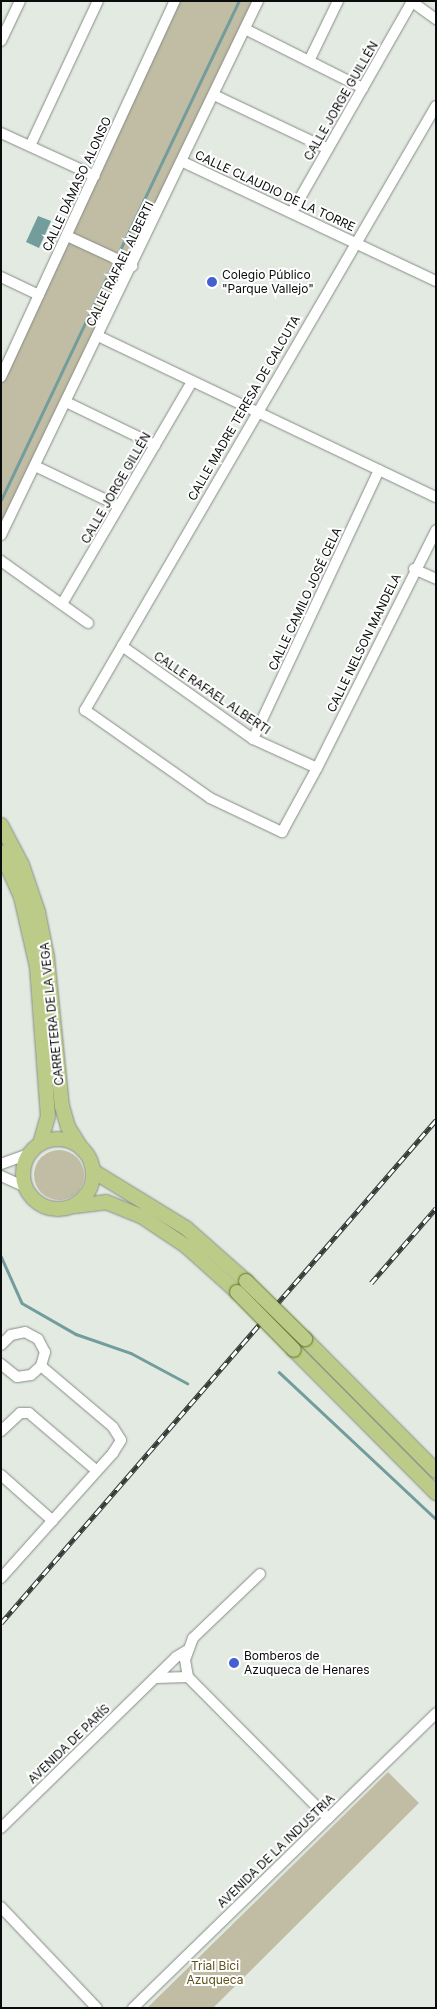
<!DOCTYPE html>
<meta charset="utf-8">
<style>
body{margin:0}
#map{position:relative;width:437px;height:2009px;overflow:hidden;background:#e2eae2;font-family:Inter,sans-serif}
div>[style]{position:absolute}
.green>*{inset:0;background:#c1bca4}
.round{border-radius:50%}
.water>*{inset:0;background:#739d9d}
.stream>*{height:2.5px;margin:-1.25px;padding:0 1.25px;transform-origin:1.25px;border-radius:1.25px;background:#739d9d}
.roads{filter:drop-shadow(0 0 1px #858d85) drop-shadow(0 0 1px #858d85)}
.minor>*{height:10px;margin:-5px;padding:0 5px;transform-origin:5px;border-radius:5px;background:#fff}
.major>*{height:14px;margin:-7px;padding:0 7px;transform-origin:7px;border-radius:7px;background:#bccc88}
.major>.ring{margin:-7px;padding:0;box-sizing:content-box;background:none;border:14px solid #bccc88;border-radius:50%}
.rail>*{height:4.5px;margin-top:-2.25px;transform-origin:0;background:repeating-linear-gradient(90deg,#fff 0 8px,#353936 0 16px);box-sizing:border-box;border-block:1px solid #353936}
.bridges{filter:drop-shadow(0 0 1px #607328) drop-shadow(0 0 1px #607328)}
.major-bridge>*{height:14px;margin:-7px;padding:0 7px;transform-origin:7px;border-radius:7px;background:#bccc88}
.dots>*{width:14px;height:14px;translate:-50% -50%;box-sizing:border-box;border:2px solid #fff;border-radius:50%}
span{translate:-50% -50%;white-space:nowrap;text-align:center;line-height:1.15;-webkit-text-stroke:4px #fff;paint-order:stroke}
.street-label{font-size:12px;color:#090c0a}
.poi-label{font-size:12px;color:#090c0a}
.left{translate:0 -50%;text-align:left}
.park-label{font-size:12px;color:#5e521a}
.frame{position:absolute;inset:0;border:2px solid #090c0a;pointer-events:none}
</style>
<div id="map">
<div class="green">
<div style="clip-path:polygon(179px 1px,254px 1px,1px 525px,1px 382px)"></div>
<div class="round" style="left:34px;top:1150px;width:50px;height:50px"></div>
<div style="clip-path:polygon(388px 1772px,419px 1803px,213px 2008px,147px 2008px)"></div>
</div>
<div class="water">
<div style="clip-path:polygon(38px 216px,51px 221px,39px 248px,26px 242px)"></div>
</div>
<div class="stream">
<div style="left:120px;top:250px;width:276px;rotate:-64.5deg"></div>
<div style="left:1px;top:500px;width:261px;rotate:-64.6deg"></div>
<div style="left:1px;top:1256px;width:51px;rotate:65.9deg"></div>
<div style="left:22px;top:1303px;width:62px;rotate:29.9deg"></div>
<div style="left:76px;top:1334px;width:58px;rotate:19.1deg"></div>
<div style="left:131px;top:1353px;width:64px;rotate:28.2deg"></div>
<div style="left:279px;top:1372px;width:215px;rotate:43.1deg"></div>
</div>
<div class="roads">
<div class="minor">
<div style="left:411px;top:1px;width:31px;rotate:36deg"></div>
<div style="left:245px;top:29px;width:132px;rotate:26.6deg"></div>
<div style="left:1px;top:41px;width:44px;rotate:-64.6deg"></div>
<div style="left:309px;top:61px;width:67px;rotate:-64.2deg"></div>
<div style="left:214px;top:95px;width:126px;rotate:25.3deg"></div>
<div style="left:436px;top:106px;width:699px;rotate:120.16deg"></div>
<div style="left:85px;top:710px;width:153px;rotate:35.1deg"></div>
<div style="left:210px;top:798px;width:80px;rotate:25.3deg"></div>
<div style="left:282px;top:832px;width:73px;rotate:-61.3deg"></div>
<div style="left:317px;top:768px;width:266px;rotate:-63.4deg"></div>
<div style="left:1px;top:133px;width:103px;rotate:24.6deg"></div>
<div style="left:30px;top:146px;width:160px;rotate:-64.9deg"></div>
<div style="left:183px;top:162px;width:280px;rotate:25.2deg"></div>
<div style="left:292px;top:212px;width:242px;rotate:-60.3deg"></div>
<div style="left:67px;top:236px;width:72px;rotate:24.8deg"></div>
<div style="left:1px;top:277px;width:42px;rotate:25.3deg"></div>
<div style="left:98px;top:336px;width:374px;rotate:25.5deg"></div>
<div style="left:1px;top:377px;width:414px;rotate:-65.2deg"></div>
<div style="left:66px;top:402px;width:99px;rotate:25.8deg"></div>
<div style="left:35px;top:466px;width:93px;rotate:25.5deg"></div>
<div style="left:1px;top:535px;width:593px;rotate:-64.3deg"></div>
<div style="left:1px;top:561px;width:107px;rotate:35.5deg"></div>
<div style="left:414px;top:569px;width:24px;rotate:24deg"></div>
<div style="left:62px;top:604px;width:256px;rotate:-59.7deg"></div>
<div style="left:122px;top:646px;width:161px;rotate:35.4deg"></div>
<div style="left:253px;top:739px;width:70px;rotate:24.4deg"></div>
<div style="left:253px;top:739px;width:297px;rotate:-64.9deg"></div>
<div style="left:1px;top:1164px;width:30px;rotate:-20deg"></div>
<div style="left:1px;top:1176px;width:27px;rotate:24deg"></div>
<div style="left:1px;top:1345px;width:14px;rotate:-45deg"></div>
<div style="left:11px;top:1335px;width:14px;rotate:-12deg"></div>
<div style="left:25px;top:1332px;width:15px;rotate:28deg"></div>
<div style="left:38px;top:1339px;width:15px;rotate:62deg"></div>
<div style="left:45px;top:1352px;width:15px;rotate:106deg"></div>
<div style="left:41px;top:1366px;width:13px;rotate:138deg"></div>
<div style="left:31px;top:1375px;width:14px;rotate:172deg"></div>
<div style="left:17px;top:1377px;width:21px;rotate:-141deg"></div>
<div style="left:1px;top:1431px;width:26px;rotate:-43deg"></div>
<div style="left:20px;top:1413px;width:9px"></div>
<div style="left:29px;top:1413px;width:89px;rotate:40.5deg"></div>
<div style="left:1px;top:1475px;width:69px;rotate:41.5deg"></div>
<div style="left:260px;top:1574px;width:93px;rotate:136.3deg"></div>
<div style="left:193px;top:1638px;width:23px;rotate:110deg"></div>
<div style="left:185px;top:1660px;width:17px;rotate:80deg"></div>
<div style="left:188px;top:1677px;width:199px;rotate:45.2deg"></div>
<div style="left:1px;top:1578px;width:168px;rotate:-48.1deg"></div>
<div style="left:113px;top:1453px;width:15px;rotate:-58deg"></div>
<div style="left:121px;top:1440px;width:15px;rotate:-122deg"></div>
<div style="left:113px;top:1427px;width:94px;rotate:-139.7deg"></div>
<div style="left:156px;top:1678px;width:32px;rotate:-2deg"></div>
<div style="left:1px;top:1828px;width:245px;rotate:-44.3deg"></div>
<div style="left:176px;top:1657px;width:12px;rotate:-31deg"></div>
<div style="left:1px;top:1907px;width:139px;rotate:46.5deg"></div>
<div style="left:133px;top:2008px;width:423px;rotate:-44.2deg"></div>
</div>
<div class="major">
<div style="left:1px;top:825px;width:45px;rotate:62.3deg"></div>
<div style="left:22px;top:865px;width:50px;rotate:71.2deg"></div>
<div style="left:38px;top:912px;width:46px;rotate:78.7deg"></div>
<div style="left:47px;top:957px;width:150px;rotate:84.3deg"></div>
<div style="left:62px;top:1106px;width:22px;rotate:74deg"></div>
<div style="left:68px;top:1127px;width:25px;rotate:58deg"></div>
<div style="left:1px;top:852px;width:49px;rotate:66deg"></div>
<div style="left:21px;top:897px;width:72px;rotate:77.1deg"></div>
<div style="left:37px;top:967px;width:149px;rotate:85.8deg"></div>
<div style="left:48px;top:1116px;width:29px;rotate:106deg"></div>
<div class="ring" style="left:23px;top:1139px;width:56px;height:56px"></div>
<div style="left:93px;top:1171px;width:109px;rotate:31.5deg"></div>
<div style="left:186px;top:1228px;width:80px;rotate:41.5deg"></div>
<div style="left:75px;top:1206px;width:31px;rotate:-7deg"></div>
<div style="left:106px;top:1202px;width:38px;rotate:22deg"></div>
<div style="left:141px;top:1216px;width:54px;rotate:33.7deg"></div>
<div style="left:186px;top:1246px;width:69px;rotate:42deg"></div>
<div style="left:305px;top:1339px;width:186px;rotate:45.2deg"></div>
<div style="left:294px;top:1350px;width:202px;rotate:45.2deg"></div>
</div>
</div>
<div class="rail">
<div style="left:371px;top:1283px;width:99px;rotate:-49.1deg"></div>
<div style="left:1px;top:1623px;width:665px;rotate:-49.15deg"></div>
</div>
<div class="bridges">
<div class="major-bridge">
<div style="left:246px;top:1281px;width:83px;rotate:44.5deg"></div>
<div style="left:237px;top:1292px;width:81px;rotate:45.5deg"></div>
</div>
</div>
<div class="dots">
<div style="left:212px;top:282px;background:#455fd2"></div>
<div style="left:234px;top:1663px;background:#455fd2"></div>
</div>
<div class="street-label">
<span style="left:341px;top:101px;rotate:-60deg">CALLE JORGE GUILLÉN</span>
<span style="left:77px;top:184px;rotate:-65deg">CALLE DÁMASO ALONSO</span>
<span style="left:275px;top:191px;rotate:25deg">CALLE CLAUDIO DE LA TORRE</span>
<span style="left:120px;top:264px;rotate:-64deg">CALLE RAFAEL ALBERTI</span>
<span style="left:244px;top:408px;rotate:-60deg">CALLE MADRE TERESA DE CALCUTA</span>
<span style="left:116px;top:488px;rotate:-60deg">CALLE JORGE GILLÉN</span>
<span style="left:305px;top:599px;rotate:-65deg">CALLE CAMILO JOSÉ CELA</span>
<span style="left:364px;top:643px;rotate:-64deg">CALLE NELSON MANDELA</span>
<span style="left:212px;top:693px;rotate:34deg">CALLE RAFAEL ALBERTI</span>
<span style="left:52px;top:1014px;rotate:-96deg">CARRETERA DE LA VEGA</span>
<span style="left:69px;top:1744px;rotate:-44deg">AVENIDA DE PARÍS</span>
<span style="left:276px;top:1851px;rotate:-44deg">AVENIDA DE LA INDUSTRIA</span>
</div>
<div class="poi-label">
<span class="left" style="left:222px;top:282px">Colegio Público<br>"Parque Vallejo"</span>
<span class="left" style="left:244px;top:1663px">Bomberos de<br>Azuqueca de Henares</span>
</div>
<div class="park-label">
<span style="left:215px;top:1973px">Trial Bici<br>Azuqueca</span>
</div>
<div class="frame"></div>
</div>
